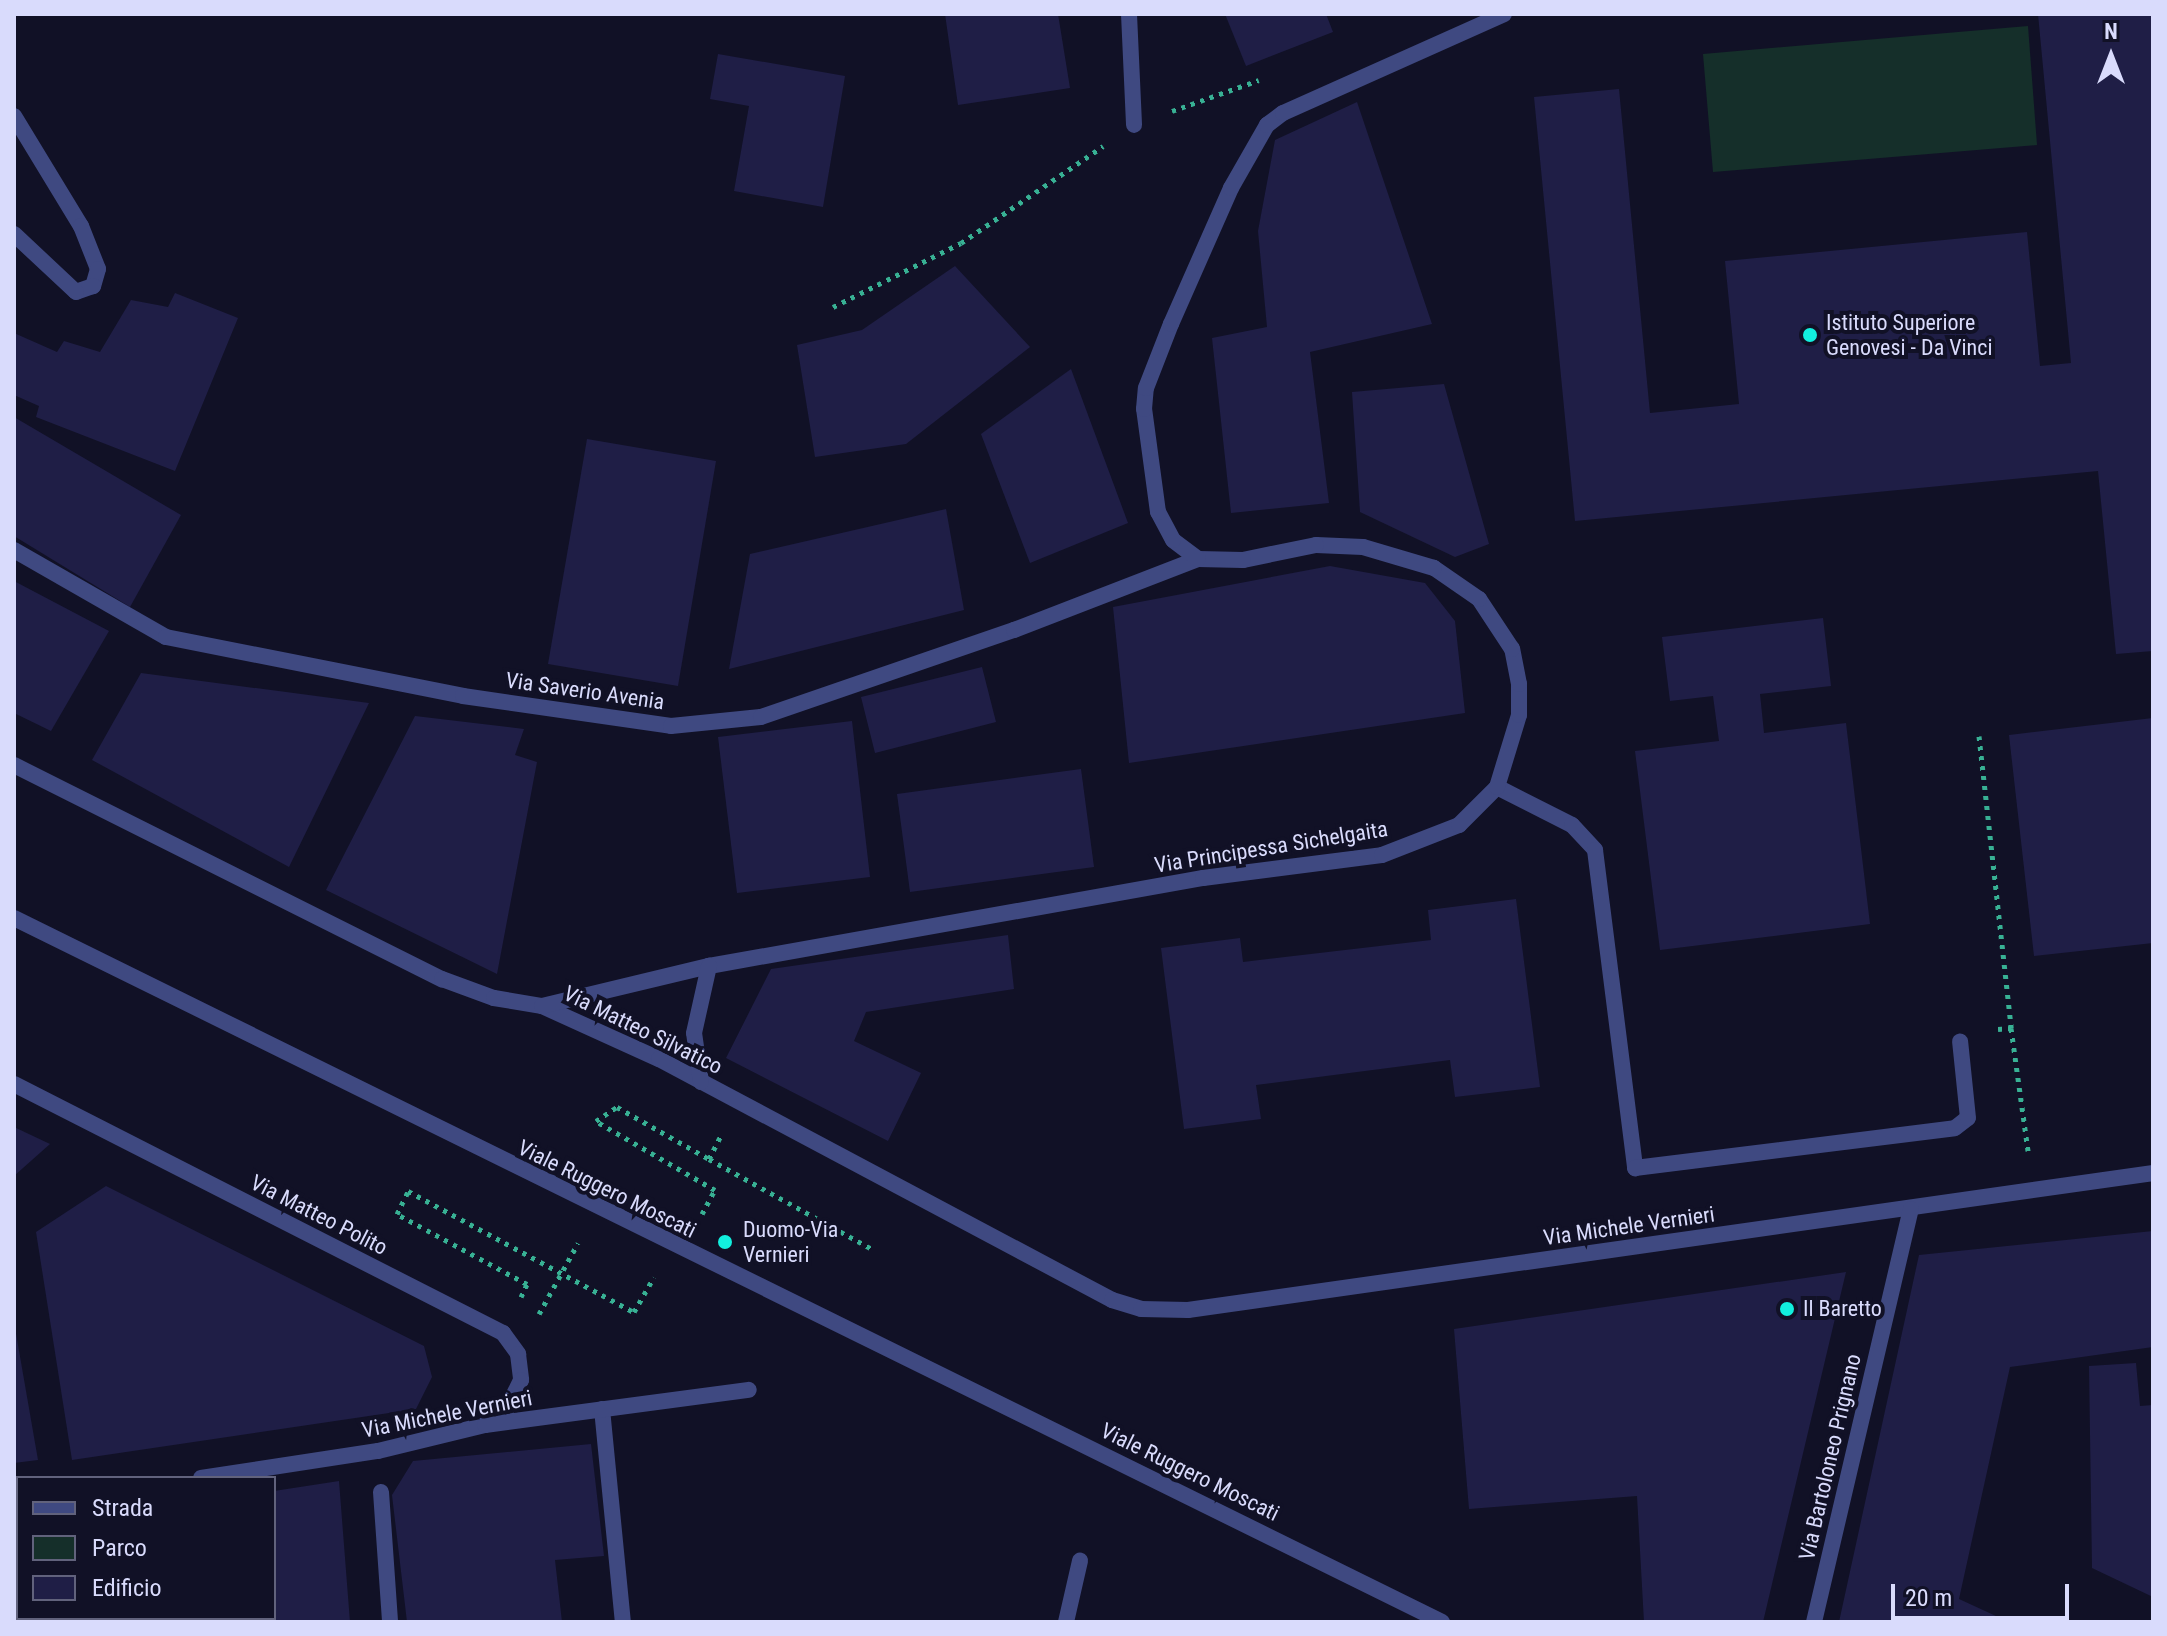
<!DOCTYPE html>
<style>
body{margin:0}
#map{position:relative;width:2167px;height:1636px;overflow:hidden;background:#111126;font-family:"Roboto Condensed",sans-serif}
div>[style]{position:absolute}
.green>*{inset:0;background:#152f2a}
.building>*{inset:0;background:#1f1e46}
.path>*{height:5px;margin-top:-2.5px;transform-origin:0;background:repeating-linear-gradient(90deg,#38b194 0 4px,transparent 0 10px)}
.service>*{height:16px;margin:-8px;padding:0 8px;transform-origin:8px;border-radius:8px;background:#3f4981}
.pedestrian>*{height:16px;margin:-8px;padding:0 8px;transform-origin:8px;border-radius:8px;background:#3f4981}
.minor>*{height:16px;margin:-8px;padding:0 8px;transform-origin:8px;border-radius:8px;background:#3f4981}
.minor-bridge>*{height:16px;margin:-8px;padding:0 8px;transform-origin:8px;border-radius:8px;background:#3f4981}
.dots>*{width:22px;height:22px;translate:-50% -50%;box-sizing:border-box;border:4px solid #111126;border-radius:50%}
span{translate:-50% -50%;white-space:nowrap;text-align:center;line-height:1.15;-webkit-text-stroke:8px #111126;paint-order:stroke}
.poi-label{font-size:22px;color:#d9dbfc}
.left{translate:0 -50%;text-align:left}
.street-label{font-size:22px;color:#d9dbfc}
.frame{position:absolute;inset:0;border:16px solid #d9dbfc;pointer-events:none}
.legend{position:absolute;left:16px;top:1476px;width:260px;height:144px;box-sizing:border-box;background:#111126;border:2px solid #61627c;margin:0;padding:10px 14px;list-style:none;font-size:24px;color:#d9dbfc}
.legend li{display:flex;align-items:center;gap:16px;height:40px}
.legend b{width:40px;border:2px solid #61627c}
.north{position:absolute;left:2071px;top:16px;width:80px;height:80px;-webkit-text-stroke:6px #111126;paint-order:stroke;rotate:0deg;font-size:22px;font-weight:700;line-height:32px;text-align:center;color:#d9dbfc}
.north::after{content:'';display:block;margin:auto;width:28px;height:36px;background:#d9dbfc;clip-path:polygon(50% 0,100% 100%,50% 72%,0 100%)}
.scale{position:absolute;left:1891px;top:1584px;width:178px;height:36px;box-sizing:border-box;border:4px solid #d9dbfc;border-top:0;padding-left:10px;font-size:24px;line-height:28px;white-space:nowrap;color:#d9dbfc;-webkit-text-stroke:6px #111126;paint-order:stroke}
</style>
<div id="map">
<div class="green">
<div style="clip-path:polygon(2028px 26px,2037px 145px,1713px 172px,1703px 54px)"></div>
</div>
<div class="building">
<div style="clip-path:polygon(945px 14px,1058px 14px,1070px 88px,958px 105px)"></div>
<div style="clip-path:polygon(1225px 14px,1326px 14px,1333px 32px,1246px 66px)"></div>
<div style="clip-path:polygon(2038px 14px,2153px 14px,2153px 651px,2116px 654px,2098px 471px,1575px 521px,1534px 97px,1619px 89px,1650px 413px,1739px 404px,1725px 261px,2027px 232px,2040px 366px,2071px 363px)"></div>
<div style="clip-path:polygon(718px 54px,845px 76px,823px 207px,734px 191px,749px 106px,710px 99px)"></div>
<div style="clip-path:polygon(1357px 102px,1432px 324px,1310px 352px,1329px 503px,1231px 513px,1212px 338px,1267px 327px,1258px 231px,1275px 140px)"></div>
<div style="clip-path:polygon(955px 266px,1030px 347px,906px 444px,815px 457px,797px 345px,862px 330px)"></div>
<div style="clip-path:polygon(175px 293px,238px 318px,175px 471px,36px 417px,39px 406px,14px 395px,14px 333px,57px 352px,64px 341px,100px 352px,131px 300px,168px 307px)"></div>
<div style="clip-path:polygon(1071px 369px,1128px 523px,1030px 563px,981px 434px)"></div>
<div style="clip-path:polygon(1444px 384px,1489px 544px,1455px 557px,1360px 512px,1352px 392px)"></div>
<div style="clip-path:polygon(14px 417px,181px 515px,130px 607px,14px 536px)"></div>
<div style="clip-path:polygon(587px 439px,716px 461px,678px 686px,548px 664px)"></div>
<div style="clip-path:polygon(946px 509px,964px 610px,729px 669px,750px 554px)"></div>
<div style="clip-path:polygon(1330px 566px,1425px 583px,1455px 621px,1465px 713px,1129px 763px,1113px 607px)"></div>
<div style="clip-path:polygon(14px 581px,109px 631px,51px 731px,14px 713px)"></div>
<div style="clip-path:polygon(1823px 618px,1831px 686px,1760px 694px,1764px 733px,1846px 723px,1870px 924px,1660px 950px,1635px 751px,1719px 741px,1713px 696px,1670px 701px,1662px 637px)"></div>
<div style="clip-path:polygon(982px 667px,996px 722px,875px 753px,861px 697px)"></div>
<div style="clip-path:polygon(141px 673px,369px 703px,289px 867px,92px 760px)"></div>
<div style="clip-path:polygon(415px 716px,524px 729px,515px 755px,537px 762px,497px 974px,326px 890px)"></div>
<div style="clip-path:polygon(2153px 718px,2153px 943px,2034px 956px,2009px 735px)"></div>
<div style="clip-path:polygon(852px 721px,870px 877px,737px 893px,718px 737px)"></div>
<div style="clip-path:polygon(1081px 769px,1094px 867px,910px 892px,897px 794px)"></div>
<div style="clip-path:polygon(1516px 899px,1540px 1087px,1455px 1097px,1450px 1060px,1256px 1085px,1261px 1119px,1184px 1129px,1161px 948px,1240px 938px,1243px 962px,1431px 940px,1428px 910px)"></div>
<div style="clip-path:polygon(1008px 935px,1014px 989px,866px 1012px,854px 1041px,921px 1073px,888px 1141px,726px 1058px,771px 969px)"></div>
<div style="clip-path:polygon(14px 1127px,50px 1144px,14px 1176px)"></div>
<div style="clip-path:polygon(106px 1186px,424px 1346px,432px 1377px,416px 1409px,72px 1460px,36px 1232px)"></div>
<div style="clip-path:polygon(2153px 1231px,2153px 1347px,2010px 1367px,1959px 1599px,2009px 1622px,1839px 1622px,1919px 1255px)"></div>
<div style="clip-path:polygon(1846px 1272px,1763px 1622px,1644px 1622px,1637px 1496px,1469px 1509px,1454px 1329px)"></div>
<div style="clip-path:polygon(14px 1322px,38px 1460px,14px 1463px)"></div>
<div style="clip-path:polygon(2136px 1363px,2140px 1406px,2153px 1405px,2153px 1597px,2092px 1568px,2089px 1366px)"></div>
<div style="clip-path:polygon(591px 1444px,604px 1556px,555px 1560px,562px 1622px,407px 1622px,392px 1495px,413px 1461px)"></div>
<div style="clip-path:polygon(339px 1481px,350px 1622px,133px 1622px,274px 1618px,274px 1491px)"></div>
<div style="clip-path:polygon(14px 1528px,18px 1528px,18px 1581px,14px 1581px)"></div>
</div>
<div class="path">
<div style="left:1172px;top:111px;width:92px;rotate:-19.6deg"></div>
<div style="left:833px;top:307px;width:143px;rotate:-26.6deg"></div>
<div style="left:961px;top:243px;width:172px;rotate:-34.3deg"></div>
<div style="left:1979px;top:736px;width:294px;rotate:83.7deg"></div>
<div style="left:1998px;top:1029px;width:13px;rotate:-4deg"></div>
<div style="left:2011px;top:1028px;width:124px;rotate:82.1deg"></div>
<div style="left:709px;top:1159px;width:188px;rotate:28.9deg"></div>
<div style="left:702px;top:1214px;width:27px;rotate:-62deg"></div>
<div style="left:715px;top:1190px;width:138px;rotate:-149.9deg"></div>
<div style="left:596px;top:1121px;width:25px;rotate:-34deg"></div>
<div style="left:617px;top:1107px;width:106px;rotate:29.5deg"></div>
<div style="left:709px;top:1159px;width:25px;rotate:-63deg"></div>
<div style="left:521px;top:1297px;width:14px;rotate:-65deg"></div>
<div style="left:527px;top:1284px;width:148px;rotate:-151.7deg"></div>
<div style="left:397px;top:1214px;width:25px;rotate:-64deg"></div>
<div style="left:408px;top:1191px;width:256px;rotate:28.2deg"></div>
<div style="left:634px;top:1312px;width:40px;rotate:-60.3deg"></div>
<div style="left:539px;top:1314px;width:81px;rotate:-61.2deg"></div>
</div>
<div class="service">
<div style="left:381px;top:1492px;width:130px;rotate:86deg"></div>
</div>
<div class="pedestrian">
<div style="left:14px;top:550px;width:175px;rotate:29.8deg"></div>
<div style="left:166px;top:637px;width:303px;rotate:11.2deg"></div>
<div style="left:463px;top:696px;width:210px;rotate:8.2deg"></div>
<div style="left:671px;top:726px;width:90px;rotate:-5.7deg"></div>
<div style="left:761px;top:717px;width:268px;rotate:-19deg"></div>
<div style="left:1497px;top:787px;width:84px;rotate:26.9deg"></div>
<div style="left:1572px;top:825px;width:34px;rotate:47deg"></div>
<div style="left:1595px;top:850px;width:321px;rotate:82.8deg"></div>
<div style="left:1635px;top:1168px;width:322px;rotate:-7.1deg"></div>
<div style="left:1955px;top:1128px;width:16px;rotate:-38deg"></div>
<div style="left:1968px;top:1118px;width:77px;rotate:-95.9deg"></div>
</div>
<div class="minor">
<div style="left:1129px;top:14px;width:111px;rotate:87.4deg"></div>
<div style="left:14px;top:116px;width:129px;rotate:58.7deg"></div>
<div style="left:81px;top:226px;width:46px;rotate:68.4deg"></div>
<div style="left:98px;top:269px;width:18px;rotate:106deg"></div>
<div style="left:93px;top:286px;width:18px;rotate:161deg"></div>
<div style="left:76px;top:292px;width:85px;rotate:-136.9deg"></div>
<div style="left:1014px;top:630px;width:197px;rotate:-21.1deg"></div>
<div style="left:14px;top:765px;width:479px;rotate:26.6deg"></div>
<div style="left:442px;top:979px;width:55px;rotate:20.1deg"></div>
<div style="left:494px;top:998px;width:49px;rotate:9.5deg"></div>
<div style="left:542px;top:1006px;width:128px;rotate:24.4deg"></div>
<div style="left:659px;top:1059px;width:513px;rotate:28.01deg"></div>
<div style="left:1112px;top:1300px;width:30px;rotate:17deg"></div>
<div style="left:1141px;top:1309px;width:47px;rotate:1.2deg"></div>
<div style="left:1188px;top:1310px;width:975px;rotate:-8.08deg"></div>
<div style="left:542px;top:1006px;width:172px;rotate:-13.5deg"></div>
<div style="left:709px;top:966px;width:502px;rotate:-10.1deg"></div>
<div style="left:1203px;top:878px;width:180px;rotate:-7.3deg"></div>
<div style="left:1382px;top:855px;width:83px;rotate:-21.3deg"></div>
<div style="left:1459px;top:825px;width:54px;rotate:-45deg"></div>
<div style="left:1497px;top:787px;width:75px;rotate:-73deg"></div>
<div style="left:1519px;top:715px;width:31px;rotate:-90deg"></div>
<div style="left:1519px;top:684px;width:36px;rotate:-101deg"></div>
<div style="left:1512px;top:649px;width:60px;rotate:-123.4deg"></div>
<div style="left:1479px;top:599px;width:55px;rotate:-145.4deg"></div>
<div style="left:1434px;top:568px;width:74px;rotate:-163.5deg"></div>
<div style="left:1363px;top:547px;width:47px;rotate:-177.6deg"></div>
<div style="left:1316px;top:545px;width:75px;rotate:168.4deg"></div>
<div style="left:1243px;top:560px;width:45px;rotate:-178.7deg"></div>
<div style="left:1198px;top:559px;width:31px;rotate:-143deg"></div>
<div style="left:1173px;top:540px;width:32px;rotate:-118deg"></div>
<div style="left:1158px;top:512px;width:104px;rotate:-97.7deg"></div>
<div style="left:1144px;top:409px;width:21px;rotate:-85deg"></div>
<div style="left:1146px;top:388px;width:69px;rotate:-68.7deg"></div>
<div style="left:1171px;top:324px;width:149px;rotate:-66.2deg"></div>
<div style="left:1231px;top:188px;width:73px;rotate:-60.3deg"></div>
<div style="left:1267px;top:125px;width:20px;rotate:-37deg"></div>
<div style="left:1283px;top:113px;width:242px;rotate:-24.1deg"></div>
<div style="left:701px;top:1082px;width:49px;rotate:-98.1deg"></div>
<div style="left:694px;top:1033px;width:69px;rotate:-77.4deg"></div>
<div style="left:14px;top:1084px;width:549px;rotate:26.99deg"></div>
<div style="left:503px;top:1333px;width:26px;rotate:54deg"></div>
<div style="left:518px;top:1354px;width:26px;rotate:83deg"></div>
<div style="left:521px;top:1380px;width:34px;rotate:116deg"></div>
<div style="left:506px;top:1411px;width:25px;rotate:146deg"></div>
<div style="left:602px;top:1409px;width:214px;rotate:84.4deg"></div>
<div style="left:201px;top:1478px;width:179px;rotate:-8.7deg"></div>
<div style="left:378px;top:1451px;width:110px;rotate:-13.7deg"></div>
<div style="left:485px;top:1425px;width:266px;rotate:-7.6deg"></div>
<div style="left:14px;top:1506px;width:4px;rotate:-14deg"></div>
<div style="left:1066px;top:1622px;width:63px;rotate:-77.1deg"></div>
<div style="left:1814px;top:1622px;width:424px;rotate:-76.8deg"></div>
</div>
<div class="minor-bridge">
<div style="left:14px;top:918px;width:1592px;rotate:26.24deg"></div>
</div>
<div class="dots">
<div style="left:1810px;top:335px;background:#12efde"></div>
<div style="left:725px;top:1242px;background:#12efde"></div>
<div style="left:1787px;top:1309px;background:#12efde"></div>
</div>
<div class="poi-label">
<span class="left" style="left:1826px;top:335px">Istituto Superiore<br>Genovesi - Da Vinci</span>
<span class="left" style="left:743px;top:1242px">Duomo-Via<br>Vernieri</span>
<span class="left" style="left:1803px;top:1309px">Il Baretto</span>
</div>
<div class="street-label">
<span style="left:585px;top:691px;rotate:8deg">Via Saverio Avenia</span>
<span style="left:1271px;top:847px;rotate:-9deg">Via Principessa Sichelgaita</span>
<span style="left:643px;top:1030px;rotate:26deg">Via Matteo Silvatico</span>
<span style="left:607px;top:1189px;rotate:26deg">Viale Ruggero Moscati</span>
<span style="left:319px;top:1215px;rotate:27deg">Via Matteo Polito</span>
<span style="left:1629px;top:1226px;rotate:-8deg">Via Michele Vernieri</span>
<span style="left:447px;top:1414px;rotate:-11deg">Via Michele Vernieri</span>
<span style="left:1830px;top:1457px;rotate:-77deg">Via Bartoloneo Prignano</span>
<span style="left:1190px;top:1472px;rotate:26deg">Viale Ruggero Moscati</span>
</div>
<div class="frame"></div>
<ul class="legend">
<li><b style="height:10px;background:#3f4981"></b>Strada</li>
<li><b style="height:22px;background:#152f2a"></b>Parco</li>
<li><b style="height:22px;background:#1f1e46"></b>Edificio</li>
</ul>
<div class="north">N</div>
<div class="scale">20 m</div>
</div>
